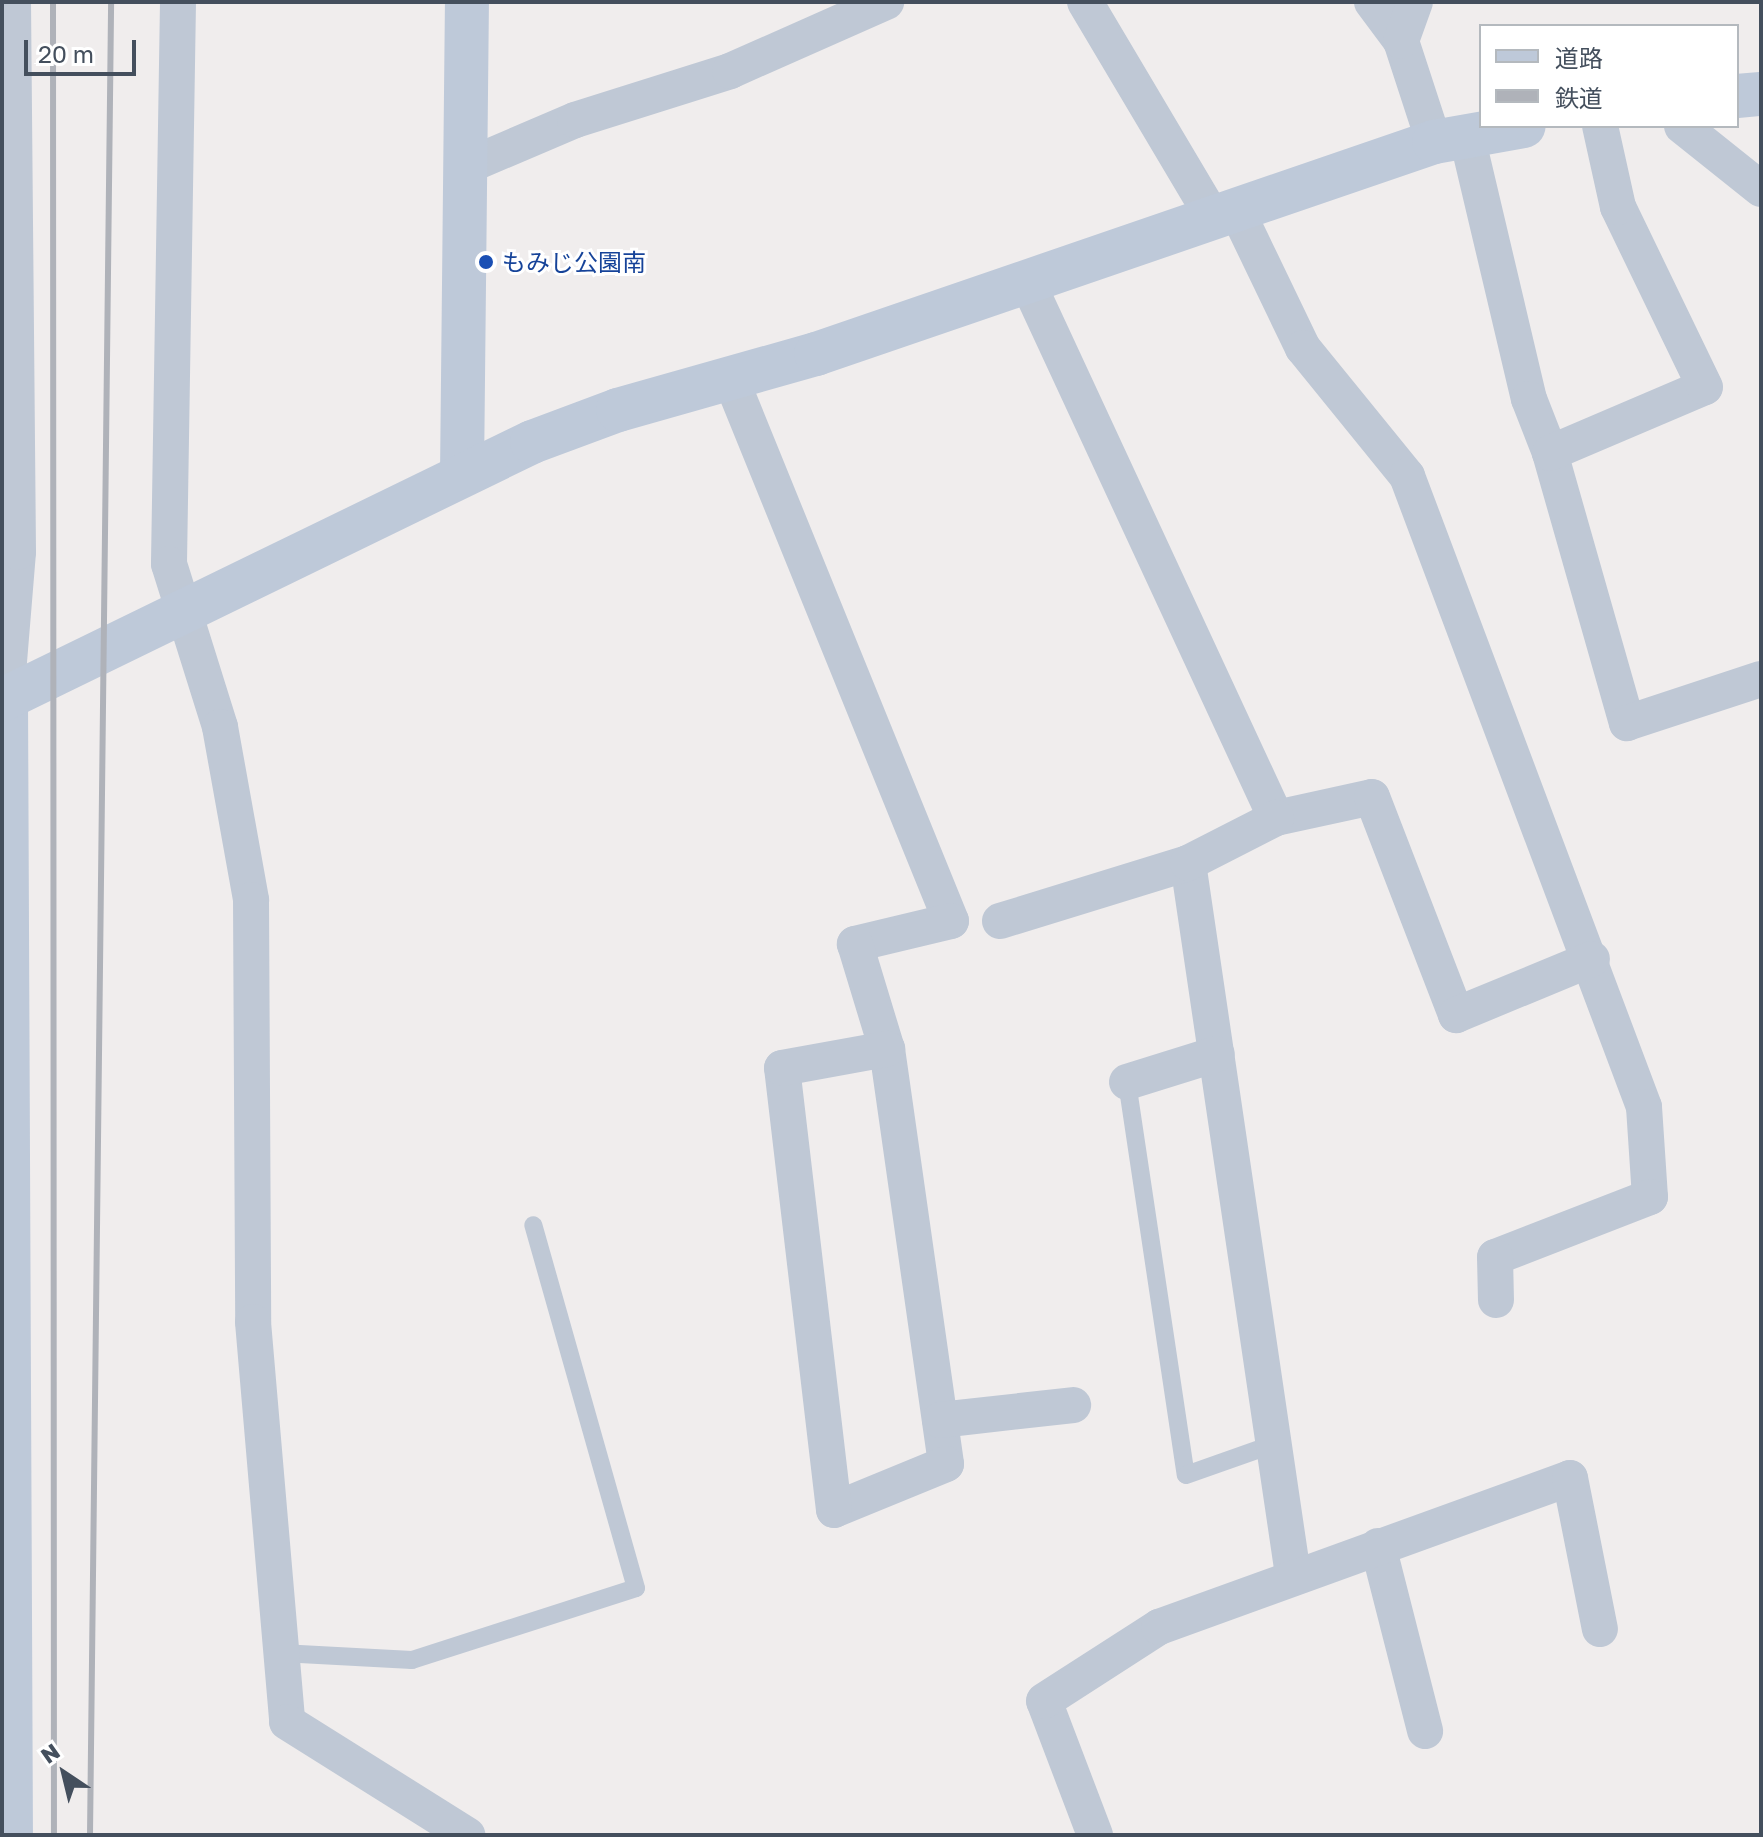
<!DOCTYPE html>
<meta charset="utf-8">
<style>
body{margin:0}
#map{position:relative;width:1763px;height:1837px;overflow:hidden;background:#f0eded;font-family:"Golos Text","Noto Sans JP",sans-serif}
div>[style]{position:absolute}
.lane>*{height:18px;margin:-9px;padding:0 9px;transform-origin:9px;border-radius:9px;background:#bfc8d5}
.street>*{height:36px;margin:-18px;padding:0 18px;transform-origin:18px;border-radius:18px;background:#bfc8d5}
.secondary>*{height:44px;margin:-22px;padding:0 22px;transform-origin:22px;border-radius:22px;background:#bec9d9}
.rail>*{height:6px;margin:-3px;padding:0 3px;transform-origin:3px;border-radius:3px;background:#afb2b9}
.dots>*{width:22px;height:22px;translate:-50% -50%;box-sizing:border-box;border:4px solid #fff;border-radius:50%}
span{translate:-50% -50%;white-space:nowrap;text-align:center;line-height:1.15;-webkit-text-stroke:6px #fff;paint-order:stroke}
.transit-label{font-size:24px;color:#164399}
.left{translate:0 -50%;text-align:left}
.frame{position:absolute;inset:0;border:4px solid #444f5d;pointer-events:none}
.legend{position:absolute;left:1479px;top:24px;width:260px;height:104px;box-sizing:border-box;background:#fff;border:2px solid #b4b9be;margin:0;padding:10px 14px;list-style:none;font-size:24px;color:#444f5d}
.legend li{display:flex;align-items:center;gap:16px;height:40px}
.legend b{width:40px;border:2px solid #b4b9be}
.north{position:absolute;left:24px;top:1733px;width:80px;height:80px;-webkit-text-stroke:6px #fff;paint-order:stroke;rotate:325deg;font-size:22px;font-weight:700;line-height:32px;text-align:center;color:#444f5d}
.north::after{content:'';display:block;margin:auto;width:28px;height:36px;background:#444f5d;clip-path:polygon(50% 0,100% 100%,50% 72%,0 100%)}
.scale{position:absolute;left:24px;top:40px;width:112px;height:36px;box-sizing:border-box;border:4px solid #444f5d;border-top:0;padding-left:10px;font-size:24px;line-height:28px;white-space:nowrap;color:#444f5d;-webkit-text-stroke:6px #fff;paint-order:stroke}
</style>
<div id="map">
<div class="lane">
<div style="left:1127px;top:1082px;width:397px;rotate:81.5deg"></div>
<div style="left:1186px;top:1475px;width:93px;rotate:-19.4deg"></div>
<div style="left:281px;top:1653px;width:131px;rotate:3.1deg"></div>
<div style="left:412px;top:1660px;width:235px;rotate:-17.8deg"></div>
<div style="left:636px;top:1588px;width:377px;rotate:-105.8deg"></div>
</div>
<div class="street">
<div style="left:178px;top:2px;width:562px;rotate:90.92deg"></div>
<div style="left:169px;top:564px;width:171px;rotate:72.6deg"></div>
<div style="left:220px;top:727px;width:176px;rotate:79.8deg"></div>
<div style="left:251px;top:900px;width:422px;rotate:89.7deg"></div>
<div style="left:253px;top:1322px;width:401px;rotate:85.1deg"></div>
<div style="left:287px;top:1722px;width:213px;rotate:32.1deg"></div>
<div style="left:1085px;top:2px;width:249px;rotate:59.3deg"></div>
<div style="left:1372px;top:2px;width:49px;rotate:53.4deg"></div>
<div style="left:1401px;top:41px;width:106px;rotate:71.9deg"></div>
<div style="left:1401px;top:41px;width:41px;rotate:-70.3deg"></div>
<div style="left:1682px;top:126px;width:101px;rotate:38.6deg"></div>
<div style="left:1467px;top:137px;width:269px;rotate:76.7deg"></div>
<div style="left:1529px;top:399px;width:58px;rotate:68.7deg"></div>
<div style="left:1550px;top:453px;width:281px;rotate:74.1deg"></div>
<div style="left:1627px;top:723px;width:141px;rotate:-18.2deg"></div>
<div style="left:465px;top:167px;width:120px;rotate:-23.1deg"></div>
<div style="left:575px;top:120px;width:163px;rotate:-17.5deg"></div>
<div style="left:730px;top:71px;width:171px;rotate:-23.9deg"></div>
<div style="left:1236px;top:209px;width:154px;rotate:64.3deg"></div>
<div style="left:1303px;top:348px;width:165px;rotate:50.9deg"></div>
<div style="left:1407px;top:476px;width:674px;rotate:69.41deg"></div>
<div style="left:1644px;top:1107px;width:90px;rotate:86.2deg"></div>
<div style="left:1650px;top:1197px;width:166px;rotate:158.8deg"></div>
<div style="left:1495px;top:1257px;width:43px;rotate:88.7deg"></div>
<div style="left:1026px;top:279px;width:594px;rotate:65.12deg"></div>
<div style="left:1276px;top:818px;width:98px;rotate:-12.3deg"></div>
<div style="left:1372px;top:797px;width:234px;rotate:68.9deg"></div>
<div style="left:1456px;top:1015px;width:147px;rotate:-22.4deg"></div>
<div style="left:730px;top:377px;width:587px;rotate:67.89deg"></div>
<div style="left:951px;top:921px;width:99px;rotate:166.5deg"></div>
<div style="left:855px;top:944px;width:110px;rotate:73.1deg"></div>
<div style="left:887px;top:1049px;width:419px;rotate:81.9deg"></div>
<div style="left:946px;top:1464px;width:121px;rotate:157.7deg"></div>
<div style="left:834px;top:1510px;width:445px;rotate:-96.7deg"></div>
<div style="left:782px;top:1068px;width:107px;rotate:-10.3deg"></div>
<div style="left:1550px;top:453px;width:168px;rotate:-23.1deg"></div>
<div style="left:1705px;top:387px;width:200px;rotate:-115.8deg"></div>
<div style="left:1618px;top:207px;width:83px;rotate:-102.5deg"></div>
<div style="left:6px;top:698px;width:146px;rotate:-85.3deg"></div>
<div style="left:18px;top:552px;width:550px;rotate:-90.52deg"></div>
<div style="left:1188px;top:863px;width:720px;rotate:81.61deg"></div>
<div style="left:1000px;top:921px;width:197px;rotate:-17.1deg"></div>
<div style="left:1188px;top:863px;width:99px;rotate:-27.1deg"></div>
<div style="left:1127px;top:1082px;width:94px;rotate:-17.3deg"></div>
<div style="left:940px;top:1420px;width:134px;rotate:-6.4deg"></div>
<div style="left:1378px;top:1546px;width:191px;rotate:75.7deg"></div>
<div style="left:1095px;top:1835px;width:143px;rotate:-110.8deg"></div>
<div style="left:1044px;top:1701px;width:137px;rotate:-32.8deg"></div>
<div style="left:1159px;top:1627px;width:437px;rotate:-19.9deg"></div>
<div style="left:1570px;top:1478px;width:154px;rotate:78.8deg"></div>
</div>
<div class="secondary">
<div style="left:1737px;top:96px;width:24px;rotate:-5deg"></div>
<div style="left:462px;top:475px;width:473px;rotate:-89.4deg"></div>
<div style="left:6px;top:698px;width:1137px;rotate:89.75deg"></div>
<div style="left:2px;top:700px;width:589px;rotate:-25.96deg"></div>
<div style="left:532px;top:442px;width:92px;rotate:-20.4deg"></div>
<div style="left:618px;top:410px;width:206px;rotate:-15.8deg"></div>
<div style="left:816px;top:354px;width:653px;rotate:-18.93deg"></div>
<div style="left:1434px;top:142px;width:91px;rotate:-10.1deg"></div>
</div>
<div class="rail">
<div style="left:53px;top:2px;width:1833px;rotate:89.97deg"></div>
<div style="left:90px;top:1835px;width:1833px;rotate:-89.34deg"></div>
</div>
<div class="dots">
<div style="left:486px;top:262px;background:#1a4fb4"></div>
</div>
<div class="transit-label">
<span class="left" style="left:502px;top:262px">もみじ公園南</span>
</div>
<div class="frame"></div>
<ul class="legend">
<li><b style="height:10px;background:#bec9d9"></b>道路</li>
<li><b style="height:10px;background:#afb2b9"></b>鉄道</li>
</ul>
<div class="north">N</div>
<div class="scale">20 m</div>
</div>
